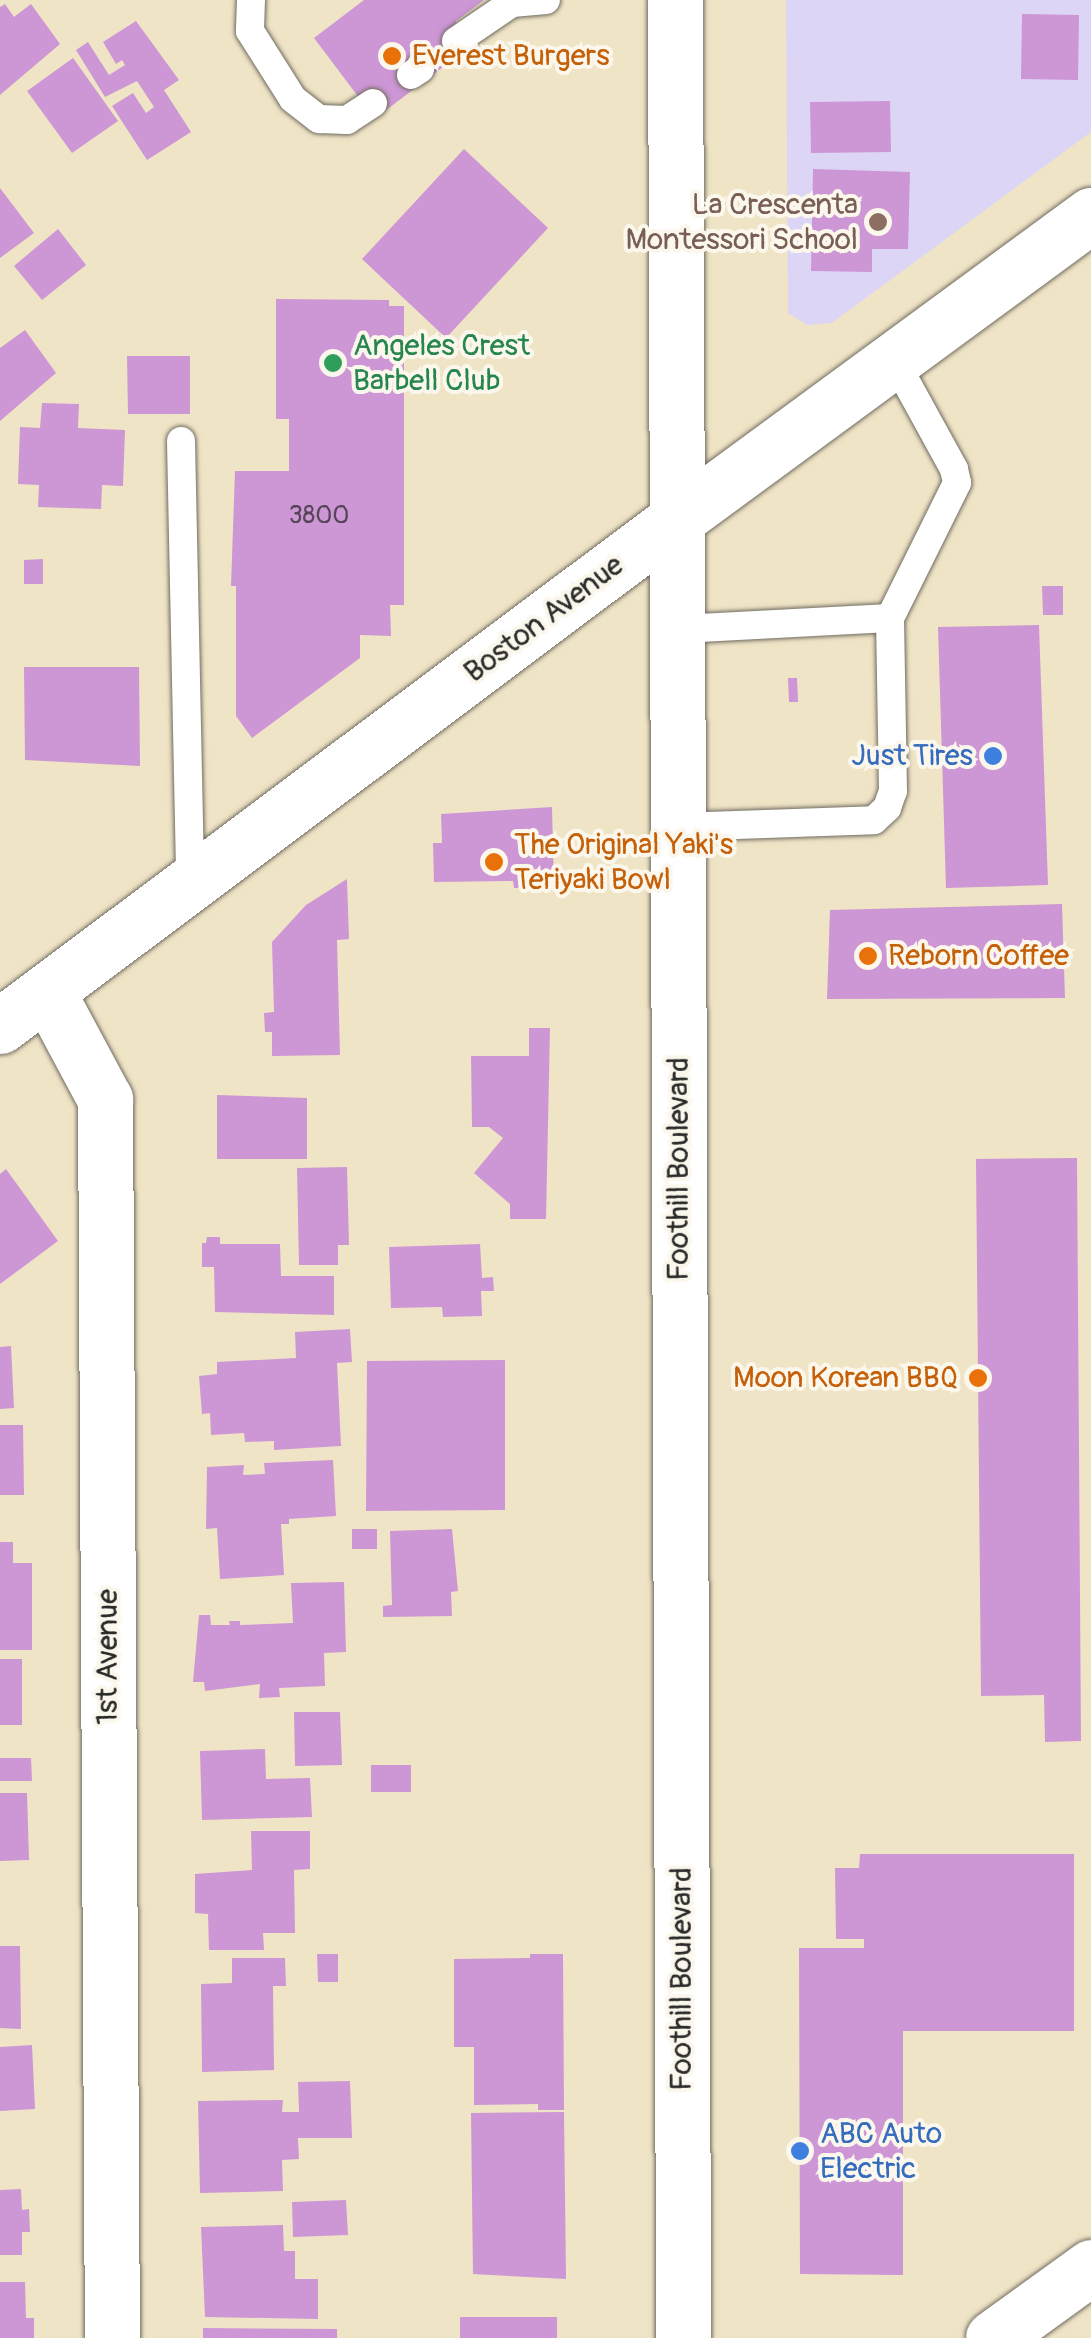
<!DOCTYPE html>
<style>
body{margin:0}
#map{position:relative;width:1091px;height:2338px;overflow:hidden;background:#f0e4c6;font-family:Pangolin,sans-serif}
div>[style]{position:absolute}
.built>*{inset:0;background:#dcd5f6}
.building>*{inset:0;background:#cd96d5}
.roads{filter:drop-shadow(0 0 2px #706c61) drop-shadow(0 0 2px #706c61)}
.lane>*{height:28px;margin:-14px;padding:0 14px;transform-origin:14px;border-radius:14px;background:#fff}
.street>*{height:55px;margin:-27.5px;padding:0 27.5px;transform-origin:27.5px;border-radius:27.5px;background:#fff}
.secondary>*{height:55px;margin:-27.5px;padding:0 27.5px;transform-origin:27.5px;border-radius:27.5px;background:#fff}
.primary>*{height:55px;margin:-27.5px;padding:0 27.5px;transform-origin:27.5px;border-radius:27.5px;background:#fff}
.dots>*{width:28px;height:28px;translate:-50% -50%;box-sizing:border-box;border:5px solid #fbf7ec;border-radius:50%}
span{translate:-50% -50%;white-space:nowrap;text-align:center;line-height:1.15;-webkit-text-stroke:8px #fbf7ec;paint-order:stroke}
.number-label{font-size:25px;color:#544656}
.number-label span{-webkit-text-stroke-width:0}
.food-label{font-size:30px;color:#c56008}
.left{translate:0 -50%;text-align:left}
.right{translate:-100% -50%;text-align:right}
.education-label{font-size:30px;color:#785e54}
.leisure-label{font-size:30px;color:#27864d}
.street-label{font-size:30px;color:#2b2b2b}
.shop-label{font-size:30px;color:#366cbe}
</style>
<div id="map">
<div class="built">
<div style="clip-path:polygon(786px 0,1091px 0,1091px 132px,832px 323px,807px 325px,788px 313px)"></div>
</div>
<div class="building">
<div style="clip-path:polygon(364px 0,484px 0,456px 21px,464px 51px,381px 114px,360px 99px,314px 38px)"></div>
<div style="clip-path:polygon(5px 4px,14px 17px,31px 4px,60px 44px,0 95px,0 7px)"></div>
<div style="clip-path:polygon(1022px 14px,1079px 15px,1078px 80px,1021px 79px)"></div>
<div style="clip-path:polygon(136px 21px,179px 80px,164px 90px,191px 132px,147px 160px,112px 106px,133px 93px,146px 113px,154px 107px,137px 81px,105px 97px,76px 50px,88px 42px,109px 75px,125px 65px,122px 60px,116px 64px,103px 42px)"></div>
<div style="clip-path:polygon(73px 58px,118px 121px,72px 153px,27px 91px)"></div>
<div style="clip-path:polygon(890px 101px,891px 152px,811px 153px,810px 102px)"></div>
<div style="clip-path:polygon(464px 149px,548px 228px,446px 338px,362px 259px)"></div>
<div style="clip-path:polygon(813px 169px,910px 172px,908px 249px,872px 249px,872px 272px,811px 271px)"></div>
<div style="clip-path:polygon(0 188px,34px 233px,0 258px)"></div>
<div style="clip-path:polygon(58px 229px,86px 265px,42px 300px,14px 266px)"></div>
<div style="clip-path:polygon(276px 299px,389px 300px,389px 306px,404px 306px,404px 605px,390px 605px,391px 636px,360px 635px,360px 658px,252px 738px,236px 716px,236px 586px,231px 586px,235px 471px,289px 471px,289px 419px,276px 419px)"></div>
<div style="clip-path:polygon(25px 330px,56px 373px,0 421px,0 348px)"></div>
<div style="clip-path:polygon(127px 356px,190px 356px,190px 414px,128px 414px)"></div>
<div style="clip-path:polygon(42px 403px,79px 404px,78px 428px,125px 430px,123px 486px,102px 485px,101px 509px,38px 507px,39px 485px,18px 484px,20px 427px,40px 428px)"></div>
<div style="clip-path:polygon(43px 559px,43px 584px,24px 584px,24px 560px)"></div>
<div style="clip-path:polygon(1042px 586px,1063px 586px,1063px 615px,1043px 615px)"></div>
<div style="clip-path:polygon(1039px 625px,1048px 885px,946px 888px,938px 627px)"></div>
<div style="clip-path:polygon(24px 667px,139px 667px,140px 766px,25px 760px)"></div>
<div style="clip-path:polygon(788px 678px,797px 678px,798px 702px,789px 702px)"></div>
<div style="clip-path:polygon(552px 807px,554px 887px,514px 888px,513px 881px,434px 882px,433px 843px,442px 843px,441px 814px)"></div>
<div style="clip-path:polygon(347px 879px,349px 939px,337px 940px,340px 1055px,272px 1056px,272px 1032px,265px 1032px,264px 1013px,274px 1012px,272px 942px,306px 905px)"></div>
<div style="clip-path:polygon(1062px 904px,1065px 998px,827px 999px,830px 910px)"></div>
<div style="clip-path:polygon(529px 1028px,550px 1028px,546px 1219px,510px 1219px,510px 1204px,474px 1173px,503px 1138px,489px 1127px,472px 1127px,471px 1056px,529px 1056px)"></div>
<div style="clip-path:polygon(217px 1095px,307px 1098px,307px 1159px,217px 1159px)"></div>
<div style="clip-path:polygon(1077px 1158px,1081px 1741px,1045px 1742px,1044px 1695px,981px 1696px,976px 1159px)"></div>
<div style="clip-path:polygon(347px 1167px,349px 1245px,338px 1245px,338px 1265px,299px 1265px,297px 1168px)"></div>
<div style="clip-path:polygon(6px 1169px,58px 1241px,0 1284px,0 1174px)"></div>
<div style="clip-path:polygon(207px 1237px,220px 1237px,220px 1244px,280px 1244px,281px 1276px,334px 1276px,334px 1315px,215px 1312px,214px 1267px,202px 1267px,202px 1243px,206px 1243px)"></div>
<div style="clip-path:polygon(480px 1244px,482px 1278px,493px 1277px,494px 1291px,481px 1291px,482px 1316px,443px 1317px,442px 1307px,391px 1308px,389px 1247px)"></div>
<div style="clip-path:polygon(350px 1329px,352px 1362px,337px 1363px,341px 1446px,274px 1450px,274px 1441px,245px 1442px,244px 1433px,211px 1435px,210px 1413px,202px 1414px,199px 1376px,217px 1374px,217px 1362px,296px 1358px,295px 1332px)"></div>
<div style="clip-path:polygon(11px 1346px,14px 1408px,0 1409px,0 1347px)"></div>
<div style="clip-path:polygon(505px 1360px,505px 1510px,366px 1511px,367px 1361px)"></div>
<div style="clip-path:polygon(0 1425px,23px 1425px,24px 1495px,0 1495px)"></div>
<div style="clip-path:polygon(333px 1460px,336px 1516px,289px 1519px,289px 1524px,281px 1524px,284px 1575px,220px 1579px,217px 1528px,206px 1529px,207px 1467px,244px 1465px,243px 1475px,265px 1474px,264px 1463px)"></div>
<div style="clip-path:polygon(352px 1529px,377px 1529px,377px 1549px,352px 1549px)"></div>
<div style="clip-path:polygon(452px 1529px,458px 1591px,451px 1592px,452px 1616px,383px 1617px,383px 1606px,392px 1605px,390px 1531px)"></div>
<div style="clip-path:polygon(0 1542px,13px 1542px,13px 1563px,32px 1563px,32px 1650px,0 1650px)"></div>
<div style="clip-path:polygon(344px 1582px,346px 1652px,324px 1653px,325px 1686px,279px 1688px,280px 1697px,259px 1698px,260px 1684px,205px 1691px,204px 1682px,193px 1682px,199px 1615px,210px 1615px,211px 1625px,230px 1625px,229px 1621px,240px 1621px,240px 1625px,293px 1623px,291px 1583px)"></div>
<div style="clip-path:polygon(0 1659px,22px 1659px,22px 1725px,0 1725px)"></div>
<div style="clip-path:polygon(294px 1712px,340px 1712px,342px 1765px,295px 1766px)"></div>
<div style="clip-path:polygon(265px 1749px,266px 1779px,310px 1778px,312px 1817px,202px 1820px,200px 1751px)"></div>
<div style="clip-path:polygon(0 1758px,31px 1758px,32px 1781px,0 1781px)"></div>
<div style="clip-path:polygon(371px 1765px,411px 1765px,411px 1792px,371px 1792px)"></div>
<div style="clip-path:polygon(0 1793px,27px 1793px,29px 1860px,0 1861px)"></div>
<div style="clip-path:polygon(251px 1831px,310px 1831px,310px 1869px,294px 1870px,295px 1933px,263px 1933px,264px 1950px,209px 1950px,208px 1914px,195px 1913px,195px 1874px,252px 1870px)"></div>
<div style="clip-path:polygon(860px 1854px,1074px 1854px,1074px 2031px,903px 2031px,903px 2275px,800px 2274px,799px 1948px,864px 1948px,864px 1939px,836px 1939px,835px 1868px,859px 1868px)"></div>
<div style="clip-path:polygon(0 1946px,20px 1946px,21px 2029px,0 2028px)"></div>
<div style="clip-path:polygon(317px 1954px,338px 1954px,338px 1982px,318px 1982px)"></div>
<div style="clip-path:polygon(530px 1954px,563px 1954px,564px 2110px,538px 2110px,538px 2104px,474px 2105px,474px 2047px,454px 2047px,454px 1959px,530px 1958px)"></div>
<div style="clip-path:polygon(232px 1958px,285px 1958px,286px 1986px,273px 1986px,274px 2070px,202px 2072px,201px 1984px,232px 1983px)"></div>
<div style="clip-path:polygon(32px 2045px,35px 2109px,0 2111px,0 2047px)"></div>
<div style="clip-path:polygon(350px 2081px,352px 2138px,298px 2138px,299px 2159px,282px 2160px,283px 2191px,200px 2193px,198px 2101px,283px 2100px,282px 2112px,299px 2112px,298px 2082px)"></div>
<div style="clip-path:polygon(564px 2112px,566px 2279px,473px 2274px,471px 2113px)"></div>
<div style="clip-path:polygon(21px 2189px,22px 2210px,29px 2209px,30px 2232px,22px 2232px,22px 2255px,0 2255px,0 2190px)"></div>
<div style="clip-path:polygon(346px 2200px,348px 2235px,293px 2237px,292px 2202px)"></div>
<div style="clip-path:polygon(283px 2225px,284px 2251px,295px 2251px,295px 2279px,318px 2279px,318px 2319px,205px 2317px,201px 2227px)"></div>
<div style="clip-path:polygon(0 2282px,25px 2282px,26px 2318px,34px 2318px,34px 2338px,0 2338px)"></div>
<div style="clip-path:polygon(460px 2317px,557px 2317px,557px 2338px,460px 2338px)"></div>
<div style="clip-path:polygon(203px 2328px,337px 2329px,337px 2338px,203px 2338px)"></div>
</div>
<div class="roads">
<div class="lane">
<div style="left:251px;top:0;width:31px;rotate:92deg"></div>
<div style="left:250px;top:31px;width:80px;rotate:57.7deg"></div>
<div style="left:293px;top:99px;width:33px;rotate:38deg"></div>
<div style="left:319px;top:119px;width:28px;rotate:2deg"></div>
<div style="left:347px;top:120px;width:31px;rotate:-33deg"></div>
<div style="left:456px;top:41px;width:68px;rotate:-34.2deg"></div>
<div style="left:512px;top:3px;width:34px;rotate:-5deg"></div>
<div style="left:411px;top:75px;width:11px;rotate:-34deg"></div>
<div style="left:181px;top:441px;width:442px;rotate:88.8deg"></div>
<div style="left:680px;top:629px;width:210px;rotate:-3deg"></div>
<div style="left:890px;top:618px;width:151px;rotate:-63.6deg"></div>
<div style="left:957px;top:483px;width:14px;rotate:-102deg"></div>
<div style="left:954px;top:469px;width:124px;rotate:-118.8deg"></div>
<div style="left:678px;top:827px;width:196px;rotate:-2deg"></div>
<div style="left:874px;top:820px;width:18px;rotate:-43deg"></div>
<div style="left:887px;top:808px;width:18px;rotate:-71deg"></div>
<div style="left:893px;top:791px;width:173px;rotate:-91deg"></div>
</div>
<div class="street">
<div style="left:677px;top:519px;width:514px;rotate:-36.29deg"></div>
<div style="left:47px;top:991px;width:123px;rotate:61.8deg"></div>
<div style="left:105px;top:1099px;width:1239px;rotate:89.68deg"></div>
<div style="left:993px;top:2338px;width:121px;rotate:-35.9deg"></div>
</div>
<div class="secondary">
<div style="left:0;top:1026px;width:846px;rotate:-36.83deg"></div>
</div>
<div class="primary">
<div style="left:675px;top:0;width:2338px;rotate:89.8deg"></div>
</div>
</div>
<div class="dots">
<div style="left:392px;top:56px;background:#e8710a"></div>
<div style="left:878px;top:222px;background:#8d6e63"></div>
<div style="left:333px;top:363px;background:#2e9e5b"></div>
<div style="left:993px;top:756px;background:#3f7fe0"></div>
<div style="left:494px;top:862px;background:#e8710a"></div>
<div style="left:868px;top:956px;background:#e8710a"></div>
<div style="left:978px;top:1378px;background:#e8710a"></div>
<div style="left:800px;top:2151px;background:#3f7fe0"></div>
</div>
<div class="number-label">
<span style="left:319px;top:516px">3800</span>
</div>
<div class="food-label">
<span class="left" style="left:412px;top:56px">Everest Burgers</span>
<span class="left" style="left:514px;top:862px">The Original Yaki's<br>Teriyaki Bowl</span>
<span class="left" style="left:888px;top:956px">Reborn Coffee</span>
<span class="right" style="left:958px;top:1378px">Moon Korean BBQ</span>
</div>
<div class="education-label">
<span class="right" style="left:858px;top:222px">La Crescenta<br>Montessori School</span>
</div>
<div class="leisure-label">
<span class="left" style="left:353px;top:363px">Angeles Crest<br>Barbell Club</span>
</div>
<div class="street-label">
<span style="left:544px;top:619px;rotate:-37deg">Boston Avenue</span>
<span style="left:679px;top:1169px;rotate:-90deg">Foothill Boulevard</span>
<span style="left:108px;top:1657px;rotate:-90deg">1st Avenue</span>
<span style="left:682px;top:1979px;rotate:-90deg">Foothill Boulevard</span>
</div>
<div class="shop-label">
<span class="right" style="left:973px;top:756px">Just Tires</span>
<span class="left" style="left:820px;top:2151px">ABC Auto<br>Electric</span>
</div>
</div>
